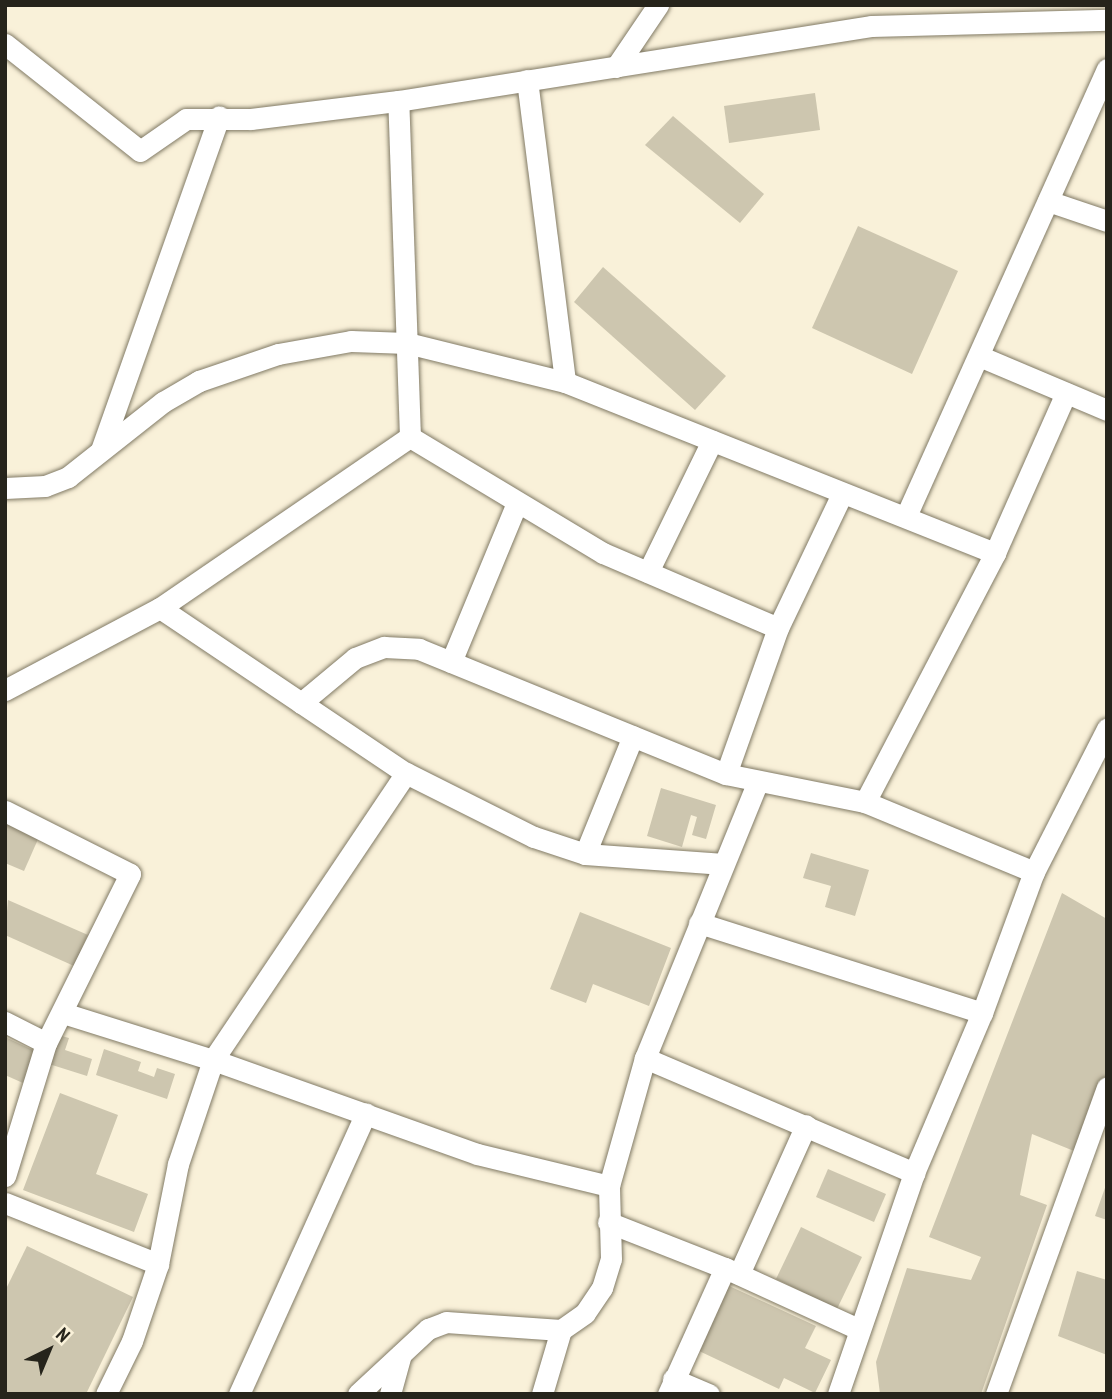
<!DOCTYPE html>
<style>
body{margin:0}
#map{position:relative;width:1112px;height:1399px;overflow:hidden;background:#f9f1d9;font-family:"PT Sans Narrow",sans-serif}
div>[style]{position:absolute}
.building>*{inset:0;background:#cdc6af}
.roads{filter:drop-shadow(0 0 2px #817a65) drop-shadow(0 0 2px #817a65)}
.street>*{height:21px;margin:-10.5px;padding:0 10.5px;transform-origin:10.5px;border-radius:10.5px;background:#fff}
span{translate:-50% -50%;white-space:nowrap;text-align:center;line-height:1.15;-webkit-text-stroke:6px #f9f1d9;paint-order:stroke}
.frame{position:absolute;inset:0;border:7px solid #26241b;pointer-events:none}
.north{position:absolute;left:14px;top:1315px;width:70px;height:70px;-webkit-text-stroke:5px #f9f1d9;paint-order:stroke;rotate:43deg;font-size:19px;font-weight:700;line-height:28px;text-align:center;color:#26241b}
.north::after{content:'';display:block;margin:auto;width:24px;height:32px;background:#26241b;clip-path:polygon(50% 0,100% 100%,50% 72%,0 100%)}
</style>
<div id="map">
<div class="building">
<div style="clip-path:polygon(815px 93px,820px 130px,729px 143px,724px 106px)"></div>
<div style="clip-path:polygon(673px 116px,764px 194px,740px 223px,645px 145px)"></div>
<div style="clip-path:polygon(858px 226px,958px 271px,912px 374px,812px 328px)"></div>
<div style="clip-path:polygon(603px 267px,726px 376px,695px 410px,574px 302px)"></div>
<div style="clip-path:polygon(661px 788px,716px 805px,706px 839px,692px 835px,697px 817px,691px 815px,682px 847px,647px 836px)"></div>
<div style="clip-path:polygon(5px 823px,39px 837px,24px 871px,5px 863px)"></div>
<div style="clip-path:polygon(811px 853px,869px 870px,855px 916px,825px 907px,831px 886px,803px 878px)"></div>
<div style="clip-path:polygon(1062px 893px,1107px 919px,1107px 1073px,1074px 1151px,1032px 1134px,1020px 1195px,1047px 1205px,981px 1394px,880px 1394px,876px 1362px,907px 1268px,971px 1280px,981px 1257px,929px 1237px)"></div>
<div style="clip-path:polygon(8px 900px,88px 935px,74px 966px,5px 935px)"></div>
<div style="clip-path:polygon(580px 912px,671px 948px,649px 1006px,593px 984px,586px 1003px,550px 989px)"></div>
<div style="clip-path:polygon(58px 1035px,69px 1038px,65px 1050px,92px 1059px,87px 1076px,49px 1064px)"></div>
<div style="clip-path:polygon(5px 1037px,37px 1052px,23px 1083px,5px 1075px)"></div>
<div style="clip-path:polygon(104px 1049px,141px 1062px,138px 1071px,154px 1077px,157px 1068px,175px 1074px,167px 1099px,96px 1075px)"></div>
<div style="clip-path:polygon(60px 1093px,118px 1115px,96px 1174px,148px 1194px,134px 1232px,23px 1190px)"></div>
<div style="clip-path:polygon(828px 1169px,886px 1194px,874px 1222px,816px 1197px)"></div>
<div style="clip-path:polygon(1106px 1185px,1107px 1185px,1107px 1220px,1095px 1216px)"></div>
<div style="clip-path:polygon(801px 1227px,862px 1257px,837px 1309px,776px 1279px)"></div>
<div style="clip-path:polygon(27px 1246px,133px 1297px,86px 1394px,5px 1394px,5px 1291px)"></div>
<div style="clip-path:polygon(1077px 1271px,1107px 1280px,1107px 1355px,1058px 1336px)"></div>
<div style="clip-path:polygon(727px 1285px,816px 1326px,805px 1348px,831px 1360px,815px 1393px,784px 1378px,779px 1389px,697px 1350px)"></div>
</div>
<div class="roads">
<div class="street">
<div style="left:5px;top:44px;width:172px;rotate:38.4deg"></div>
<div style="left:140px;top:151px;width:56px;rotate:-34.8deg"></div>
<div style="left:186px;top:119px;width:65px"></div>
<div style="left:251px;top:119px;width:148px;rotate:-7deg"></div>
<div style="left:398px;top:101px;width:480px;rotate:-9deg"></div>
<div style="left:872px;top:26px;width:235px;rotate:-1.5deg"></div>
<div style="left:616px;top:67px;width:75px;rotate:-55.9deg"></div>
<div style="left:527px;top:80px;width:304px;rotate:82.8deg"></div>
<div style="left:1048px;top:201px;width:62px;rotate:18.7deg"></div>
<div style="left:979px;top:356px;width:139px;rotate:22.9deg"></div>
<div style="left:410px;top:437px;width:225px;rotate:31deg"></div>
<div style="left:603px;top:553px;width:190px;rotate:23.2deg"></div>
<div style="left:101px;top:450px;width:354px;rotate:-70.5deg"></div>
<div style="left:5px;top:488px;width:40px;rotate:-2.9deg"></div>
<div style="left:45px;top:486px;width:25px;rotate:-21deg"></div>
<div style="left:68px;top:477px;width:121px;rotate:-38.3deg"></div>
<div style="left:163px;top:402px;width:42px;rotate:-30.3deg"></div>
<div style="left:199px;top:381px;width:83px;rotate:-18.9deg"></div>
<div style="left:278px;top:354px;width:74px;rotate:-10.1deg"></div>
<div style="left:351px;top:341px;width:56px;rotate:2deg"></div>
<div style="left:407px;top:343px;width:163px;rotate:13.9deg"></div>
<div style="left:565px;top:382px;width:463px;rotate:21.7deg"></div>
<div style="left:906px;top:516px;width:490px;rotate:-65.8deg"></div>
<div style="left:648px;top:572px;width:146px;rotate:-64deg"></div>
<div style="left:160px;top:608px;width:296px;rotate:33.9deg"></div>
<div style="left:406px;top:773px;width:143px;rotate:26.6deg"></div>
<div style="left:534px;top:837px;width:54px;rotate:18.4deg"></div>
<div style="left:585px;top:854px;width:139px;rotate:4.1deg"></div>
<div style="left:451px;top:662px;width:170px;rotate:-67.5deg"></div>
<div style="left:5px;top:690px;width:175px;rotate:-27.9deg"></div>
<div style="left:160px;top:608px;width:303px;rotate:-34.4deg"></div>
<div style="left:410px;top:437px;width:336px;rotate:-92deg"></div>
<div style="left:301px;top:703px;width:70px;rotate:-39.8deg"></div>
<div style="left:355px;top:658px;width:31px;rotate:-21deg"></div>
<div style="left:384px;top:647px;width:35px;rotate:3deg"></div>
<div style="left:419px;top:649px;width:331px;rotate:22.2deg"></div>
<div style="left:726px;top:774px;width:142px;rotate:11.4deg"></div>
<div style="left:865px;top:802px;width:183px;rotate:22.5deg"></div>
<div style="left:726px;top:774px;width:155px;rotate:-70.4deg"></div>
<div style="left:778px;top:628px;width:148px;rotate:-64.5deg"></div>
<div style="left:865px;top:802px;width:281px;rotate:-62.4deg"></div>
<div style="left:995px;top:553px;width:175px;rotate:-66.1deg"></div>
<div style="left:5px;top:811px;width:140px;rotate:26.7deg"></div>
<div style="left:130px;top:874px;width:189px;rotate:116.4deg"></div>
<div style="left:46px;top:1043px;width:139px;rotate:107.1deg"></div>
<div style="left:585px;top:854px;width:127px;rotate:-67.9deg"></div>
<div style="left:699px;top:923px;width:297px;rotate:17.6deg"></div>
<div style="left:63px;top:1013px;width:157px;rotate:17.4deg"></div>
<div style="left:213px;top:1060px;width:280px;rotate:19.6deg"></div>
<div style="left:477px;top:1154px;width:136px;rotate:13.6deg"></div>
<div style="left:5px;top:1022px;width:46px;rotate:27.1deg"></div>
<div style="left:645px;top:1058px;width:293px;rotate:23.1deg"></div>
<div style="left:5px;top:1203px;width:165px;rotate:21.7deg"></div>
<div style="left:608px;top:1222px;width:126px;rotate:21.5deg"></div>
<div style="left:725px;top:1268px;width:146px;rotate:24.6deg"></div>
<div style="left:739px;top:1274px;width:163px;rotate:-65.8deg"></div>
<div style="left:673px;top:1379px;width:39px;rotate:23deg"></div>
<div style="left:106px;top:1394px;width:59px;rotate:-63.9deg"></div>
<div style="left:132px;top:1341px;width:81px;rotate:-71.3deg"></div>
<div style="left:158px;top:1264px;width:102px;rotate:-78.7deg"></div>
<div style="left:178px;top:1164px;width:110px;rotate:-71.4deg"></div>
<div style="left:213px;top:1060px;width:346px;rotate:-56.1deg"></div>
<div style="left:239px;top:1394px;width:308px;rotate:-65.7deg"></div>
<div style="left:358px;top:1394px;width:96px;rotate:-42.9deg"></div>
<div style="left:428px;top:1329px;width:19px;rotate:-21deg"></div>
<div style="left:446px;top:1322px;width:115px;rotate:4deg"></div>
<div style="left:561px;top:1330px;width:29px;rotate:-35deg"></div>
<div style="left:585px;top:1313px;width:30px;rotate:-56deg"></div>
<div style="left:602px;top:1288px;width:30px;rotate:-73deg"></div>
<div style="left:611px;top:1259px;width:73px;rotate:-91.6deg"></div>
<div style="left:609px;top:1186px;width:133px;rotate:-74.3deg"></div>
<div style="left:645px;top:1058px;width:299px;rotate:-67.8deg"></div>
<div style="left:390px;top:1394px;width:41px;rotate:-74.6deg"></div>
<div style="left:542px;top:1394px;width:67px;rotate:-73.5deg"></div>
<div style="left:668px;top:1394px;width:138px;rotate:-65.7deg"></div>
<div style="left:838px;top:1394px;width:234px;rotate:-71deg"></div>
<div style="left:914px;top:1173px;width:174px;rotate:-67deg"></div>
<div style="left:982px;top:1013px;width:150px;rotate:-69.8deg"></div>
<div style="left:1034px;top:872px;width:161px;rotate:-63deg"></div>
<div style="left:996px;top:1394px;width:326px;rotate:-70.1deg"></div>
</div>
</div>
<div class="frame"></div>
<div class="north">N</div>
</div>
